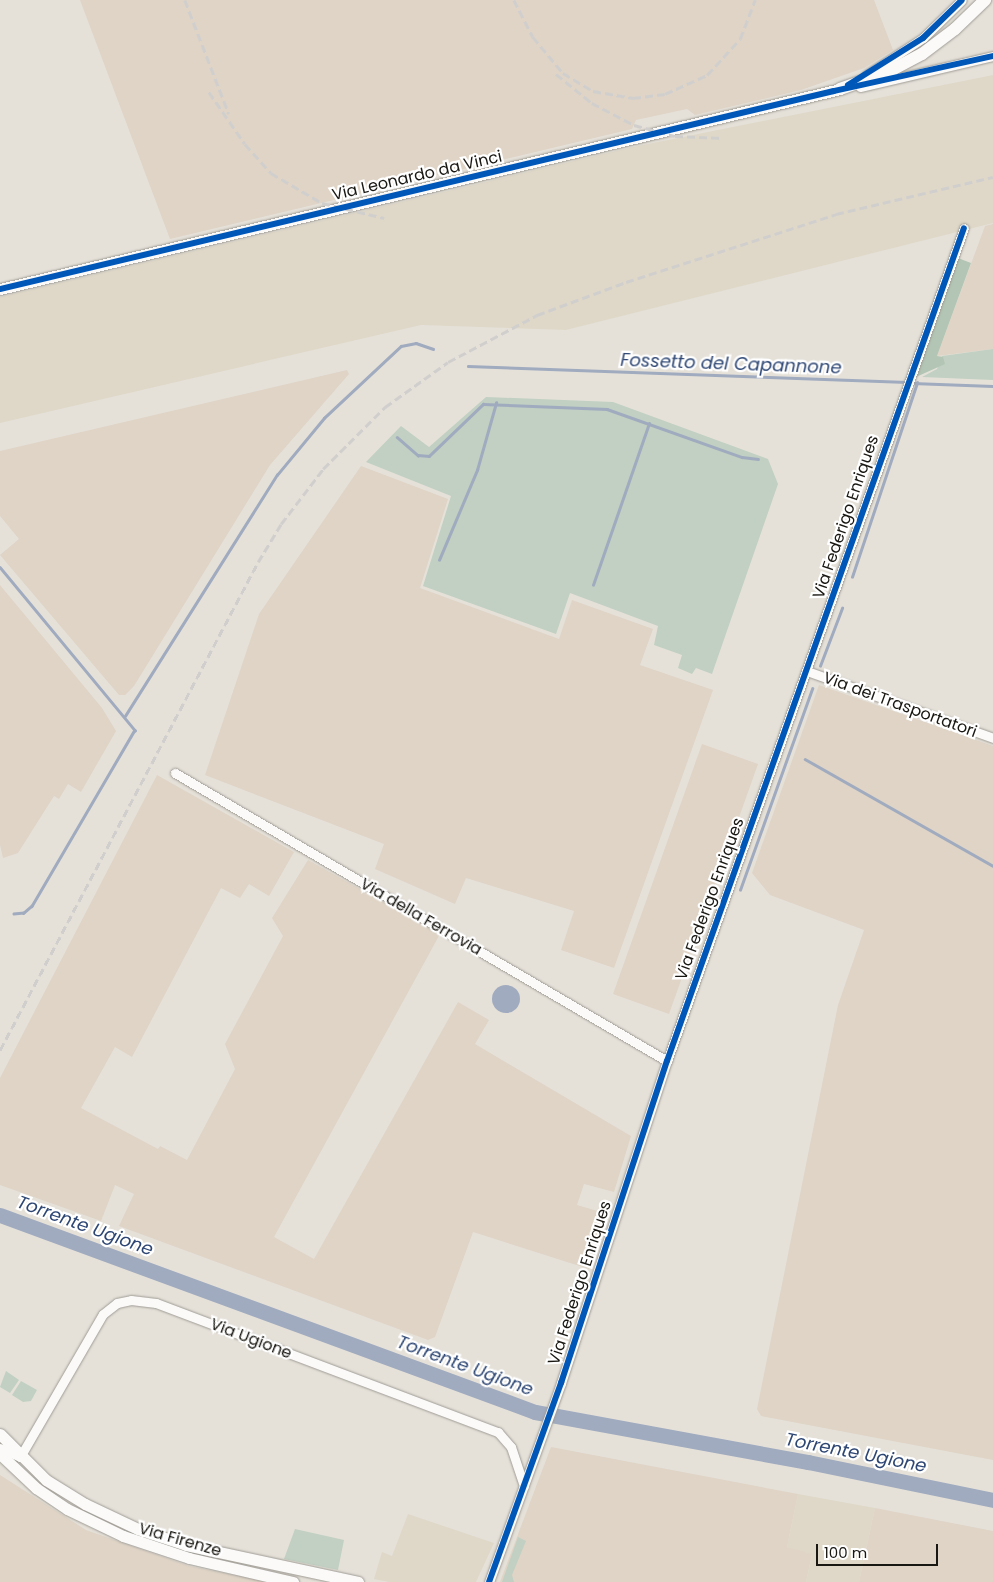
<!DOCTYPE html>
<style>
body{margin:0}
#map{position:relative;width:993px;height:1582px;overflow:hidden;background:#e5e1d9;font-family:Poppins,sans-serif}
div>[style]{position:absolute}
.built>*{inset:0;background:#dfd8c8}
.industrial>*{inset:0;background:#dfd4c6}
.green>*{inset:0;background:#c1d0c2}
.forest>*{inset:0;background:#b3c6b5}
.water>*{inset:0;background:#a0abbf}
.round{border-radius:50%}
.stream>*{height:2.5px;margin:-1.25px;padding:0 1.25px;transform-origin:1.25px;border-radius:1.25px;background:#a0abbf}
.river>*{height:15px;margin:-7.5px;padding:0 7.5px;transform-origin:7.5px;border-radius:7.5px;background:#a0abbf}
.roads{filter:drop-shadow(0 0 1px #9f9c95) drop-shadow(0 0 1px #9f9c95)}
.minor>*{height:9px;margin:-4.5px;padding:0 4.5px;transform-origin:4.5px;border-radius:4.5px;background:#fbfaf9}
.major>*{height:11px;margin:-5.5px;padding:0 5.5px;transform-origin:5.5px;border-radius:5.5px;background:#fbfaf9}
.highway>*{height:12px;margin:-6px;padding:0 6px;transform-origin:6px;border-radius:6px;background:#fbfaf9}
.rail>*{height:2.5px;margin-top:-1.25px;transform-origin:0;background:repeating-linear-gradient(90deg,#d1cfcd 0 8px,transparent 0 12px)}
.cycleway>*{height:6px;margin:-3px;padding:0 3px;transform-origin:3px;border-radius:3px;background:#0057b8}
span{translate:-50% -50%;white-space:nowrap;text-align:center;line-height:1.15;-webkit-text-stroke:4.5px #fff;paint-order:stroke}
.street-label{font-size:16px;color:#191712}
.water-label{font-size:18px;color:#2d4673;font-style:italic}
.scale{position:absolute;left:816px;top:1544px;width:122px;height:22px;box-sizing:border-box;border:2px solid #191712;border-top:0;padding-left:6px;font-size:15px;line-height:18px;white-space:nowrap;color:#191712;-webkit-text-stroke:4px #fff;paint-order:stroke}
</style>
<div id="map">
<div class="built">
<div style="clip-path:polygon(993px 75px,993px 223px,566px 330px,421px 325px,0 423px,0 297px,633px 147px)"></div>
<div style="clip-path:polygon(798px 1494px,875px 1508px,859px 1582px,806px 1582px,812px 1555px,787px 1547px)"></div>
<div style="clip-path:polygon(408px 1514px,494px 1543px,476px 1582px,389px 1582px,374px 1579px,382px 1552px,392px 1556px)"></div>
</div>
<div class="industrial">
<div style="clip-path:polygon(80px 0,874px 0,893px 50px,864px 68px,801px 90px,695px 115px,687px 109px,636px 120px,632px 129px,170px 239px)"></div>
<div style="clip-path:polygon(993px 224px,993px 349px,937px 356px,985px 226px)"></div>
<div style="clip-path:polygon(347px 370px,349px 374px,270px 465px,134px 686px,125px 695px,119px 695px,0 555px,19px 539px,0 516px,0 451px)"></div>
<div style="clip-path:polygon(361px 466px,448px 499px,420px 588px,559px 639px,572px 600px,653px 629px,640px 665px,713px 690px,614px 968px,561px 950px,574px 911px,466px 878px,455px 904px,375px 869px,384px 844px,205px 775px,259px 614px)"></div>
<div style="clip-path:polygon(0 585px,102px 708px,116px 731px,81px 792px,68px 784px,59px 799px,54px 796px,18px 853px,3px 858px,0 845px)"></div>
<div style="clip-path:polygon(819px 685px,993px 746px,993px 1460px,761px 1416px,757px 1409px,838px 1005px,864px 930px,770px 895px,752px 873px)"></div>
<div style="clip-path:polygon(702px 744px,758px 764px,669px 1014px,613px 994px)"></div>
<div style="clip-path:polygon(157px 775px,294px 852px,269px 896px,249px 884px,240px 898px,221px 888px,132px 1057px,115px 1047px,81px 1108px,158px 1149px,160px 1146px,187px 1160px,235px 1069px,225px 1044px,283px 936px,272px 918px,308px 860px,440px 934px,274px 1237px,314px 1259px,458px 1002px,489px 1020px,475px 1044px,631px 1136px,614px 1192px,584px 1184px,577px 1205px,608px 1214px,589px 1269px,473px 1232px,435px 1337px,428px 1340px,119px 1226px,134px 1194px,115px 1185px,101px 1221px,0 1185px,0 1078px)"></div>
<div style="clip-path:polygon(551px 1447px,798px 1494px,787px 1547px,812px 1554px,806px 1582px,500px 1582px)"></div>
<div style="clip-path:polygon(0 1475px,86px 1530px,189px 1566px,269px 1582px,0 1582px)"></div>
<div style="clip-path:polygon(875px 1508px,993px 1531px,993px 1582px,859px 1582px)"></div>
</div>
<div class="green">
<div style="clip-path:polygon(993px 349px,993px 380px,922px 377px,937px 369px,942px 356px)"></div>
<div style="clip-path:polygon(486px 397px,613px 402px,768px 459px,778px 484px,712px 674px,696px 668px,692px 674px,678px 668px,682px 655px,654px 645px,658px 626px,570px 593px,556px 634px,423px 586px,451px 496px,366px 462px,401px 426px,429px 447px)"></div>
<div style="clip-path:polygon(6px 1371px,19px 1380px,10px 1393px,0 1387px)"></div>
<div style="clip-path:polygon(21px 1381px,37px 1390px,31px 1401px,23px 1402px,12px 1395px)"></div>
<div style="clip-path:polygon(295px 1529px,344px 1540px,338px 1570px,284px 1559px)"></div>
<div style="clip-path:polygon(518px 1537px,526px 1541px,512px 1575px,514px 1582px,502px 1582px)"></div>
</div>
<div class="forest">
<div style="clip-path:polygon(958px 258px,971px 263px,937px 356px,943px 357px,945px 364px,916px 377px)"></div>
</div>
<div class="water">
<div class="round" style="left:492px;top:985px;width:28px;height:28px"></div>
</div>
<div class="stream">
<div style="left:468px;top:366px;width:439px;rotate:2.1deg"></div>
<div style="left:912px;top:383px;width:81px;rotate:2.1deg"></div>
<div style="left:397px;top:437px;width:28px;rotate:41deg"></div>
<div style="left:418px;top:455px;width:11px;rotate:5deg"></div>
<div style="left:429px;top:456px;width:75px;rotate:-43.9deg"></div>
<div style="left:483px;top:404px;width:124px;rotate:2.3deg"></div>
<div style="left:607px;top:409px;width:143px;rotate:19.6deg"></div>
<div style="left:742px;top:457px;width:16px;rotate:7deg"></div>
<div style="left:439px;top:560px;width:98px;rotate:-67.1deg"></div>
<div style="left:477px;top:470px;width:70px;rotate:-74.2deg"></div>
<div style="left:0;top:567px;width:212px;rotate:50.4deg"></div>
<div style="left:135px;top:730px;width:204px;rotate:120.3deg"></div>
<div style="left:32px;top:906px;width:11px;rotate:139deg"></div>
<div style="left:24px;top:913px;width:10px;rotate:174deg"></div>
<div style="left:852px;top:577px;width:205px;rotate:-71.5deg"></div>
<div style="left:593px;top:585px;width:171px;rotate:-70.9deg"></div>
<div style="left:820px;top:666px;width:62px;rotate:-69.2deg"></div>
<div style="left:125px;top:716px;width:285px;rotate:-57.8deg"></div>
<div style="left:277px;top:475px;width:74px;rotate:-50.5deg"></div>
<div style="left:324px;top:418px;width:105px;rotate:-43.1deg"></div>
<div style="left:401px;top:346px;width:15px;rotate:-11deg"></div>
<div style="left:416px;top:343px;width:18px;rotate:19deg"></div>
<div style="left:805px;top:759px;width:216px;rotate:29.6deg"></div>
<div style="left:740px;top:890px;width:214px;rotate:-70.3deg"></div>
</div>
<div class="river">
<div style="left:0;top:1215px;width:570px;rotate:20.21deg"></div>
<div style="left:535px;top:1412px;width:278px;rotate:10.4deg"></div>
<div style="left:808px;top:1462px;width:189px;rotate:11.6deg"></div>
</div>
<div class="roads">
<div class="minor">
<div style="left:866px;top:75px;width:68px;rotate:-33deg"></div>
<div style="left:923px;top:38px;width:54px;rotate:-44.3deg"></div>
<div style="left:860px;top:87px;width:137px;rotate:-13.1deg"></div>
<div style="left:807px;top:671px;width:198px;rotate:19.8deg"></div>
<div style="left:175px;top:773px;width:570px;rotate:30.34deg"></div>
<div style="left:0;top:1448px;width:22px;rotate:24deg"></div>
<div style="left:20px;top:1457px;width:165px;rotate:-59.9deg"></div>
<div style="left:103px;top:1314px;width:18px;rotate:-38deg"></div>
<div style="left:117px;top:1303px;width:14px;rotate:-12deg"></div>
<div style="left:131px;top:1300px;width:25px;rotate:7deg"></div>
<div style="left:156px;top:1303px;width:366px;rotate:20.7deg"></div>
<div style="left:498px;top:1432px;width:20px;rotate:49deg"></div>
<div style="left:511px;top:1447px;width:41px;rotate:71.6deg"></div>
<div style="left:489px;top:1582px;width:212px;rotate:-70.1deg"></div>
<div style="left:561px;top:1383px;width:339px;rotate:-71.8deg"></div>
<div style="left:667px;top:1061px;width:884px;rotate:-70.38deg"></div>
</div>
<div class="major">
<div style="left:0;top:289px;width:863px;rotate:-13.39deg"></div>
<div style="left:0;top:1434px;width:65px;rotate:45deg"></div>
<div style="left:46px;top:1480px;width:46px;rotate:31.6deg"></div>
<div style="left:85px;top:1504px;width:59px;rotate:25.3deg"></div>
<div style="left:138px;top:1529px;width:51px;rotate:18.4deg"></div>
<div style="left:186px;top:1545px;width:176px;rotate:12.1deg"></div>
<div style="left:0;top:1454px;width:50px;rotate:43.4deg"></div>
<div style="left:36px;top:1488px;width:37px;rotate:34deg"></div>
<div style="left:67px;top:1509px;width:62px;rotate:25.7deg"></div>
<div style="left:123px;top:1536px;width:70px;rotate:18.4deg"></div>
<div style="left:189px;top:1558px;width:107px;rotate:13deg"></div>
</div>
<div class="highway">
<div style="left:840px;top:89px;width:51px;rotate:-19.5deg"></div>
<div style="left:888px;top:72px;width:38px;rotate:-28deg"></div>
<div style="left:922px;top:54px;width:41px;rotate:-37.1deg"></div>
<div style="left:955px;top:29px;width:42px;rotate:-44deg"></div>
</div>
</div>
<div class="rail">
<div style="left:185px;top:0;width:122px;rotate:68.9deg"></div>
<div style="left:514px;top:0;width:42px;rotate:62.8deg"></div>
<div style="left:533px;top:37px;width:47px;rotate:50.2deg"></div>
<div style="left:563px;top:73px;width:35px;rotate:31deg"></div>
<div style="left:593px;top:91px;width:41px;rotate:9.9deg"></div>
<div style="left:633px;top:98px;width:32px;rotate:-7deg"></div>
<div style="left:665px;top:94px;width:46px;rotate:-24.3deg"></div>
<div style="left:707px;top:75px;width:49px;rotate:-47.5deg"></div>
<div style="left:740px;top:39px;width:42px;rotate:-69deg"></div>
<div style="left:556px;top:74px;width:46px;rotate:38.9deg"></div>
<div style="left:592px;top:103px;width:47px;rotate:27.6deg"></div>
<div style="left:634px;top:125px;width:42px;rotate:15deg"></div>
<div style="left:675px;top:136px;width:48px;rotate:2.4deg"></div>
<div style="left:209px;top:92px;width:63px;rotate:55.3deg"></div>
<div style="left:245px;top:144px;width:39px;rotate:48deg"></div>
<div style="left:271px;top:173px;width:59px;rotate:30.5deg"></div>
<div style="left:322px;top:203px;width:64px;rotate:13.6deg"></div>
<div style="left:0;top:1050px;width:552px;rotate:-62.14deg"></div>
<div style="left:258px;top:562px;width:44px;rotate:-58.8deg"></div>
<div style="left:281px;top:524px;width:69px;rotate:-52.6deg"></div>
<div style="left:323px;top:469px;width:88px;rotate:-45deg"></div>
<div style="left:385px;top:407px;width:77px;rotate:-35.5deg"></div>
<div style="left:448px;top:362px;width:101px;rotate:-27.8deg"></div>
<div style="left:537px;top:315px;width:95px;rotate:-20.3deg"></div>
<div style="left:626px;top:282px;width:221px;rotate:-17.9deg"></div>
<div style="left:836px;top:214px;width:161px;rotate:-13.3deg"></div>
</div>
<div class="cycleway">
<div style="left:848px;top:85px;width:89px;rotate:-32.1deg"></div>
<div style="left:923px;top:38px;width:54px;rotate:-44.3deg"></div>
<div style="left:0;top:289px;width:857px;rotate:-13.36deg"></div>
<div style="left:834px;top:91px;width:163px;rotate:-12.4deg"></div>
<div style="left:489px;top:1582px;width:212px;rotate:-70.1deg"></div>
<div style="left:561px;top:1383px;width:339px;rotate:-71.8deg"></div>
<div style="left:667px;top:1061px;width:884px;rotate:-70.38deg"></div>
</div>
<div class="street-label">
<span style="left:417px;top:176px;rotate:-13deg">Via Leonardo da Vinci</span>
<span style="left:846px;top:517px;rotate:-71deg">Via Federigo Enriques</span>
<span style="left:900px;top:705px;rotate:20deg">Via dei Trasportatori</span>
<span style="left:710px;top:899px;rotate:-70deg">Via Federigo Enriques</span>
<span style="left:421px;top:917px;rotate:30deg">Via della Ferrovia</span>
<span style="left:580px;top:1283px;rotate:-72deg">Via Federigo Enriques</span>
<span style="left:251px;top:1339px;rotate:21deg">Via Ugione</span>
<span style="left:180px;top:1540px;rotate:16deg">Via Firenze</span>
</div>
<div class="water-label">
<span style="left:731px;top:364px;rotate:2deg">Fossetto del Capannone</span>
<span style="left:85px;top:1226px;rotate:20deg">Torrente Ugione</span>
<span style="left:465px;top:1366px;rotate:20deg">Torrente Ugione</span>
<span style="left:856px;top:1453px;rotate:11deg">Torrente Ugione</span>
</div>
<div class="scale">100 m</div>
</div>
